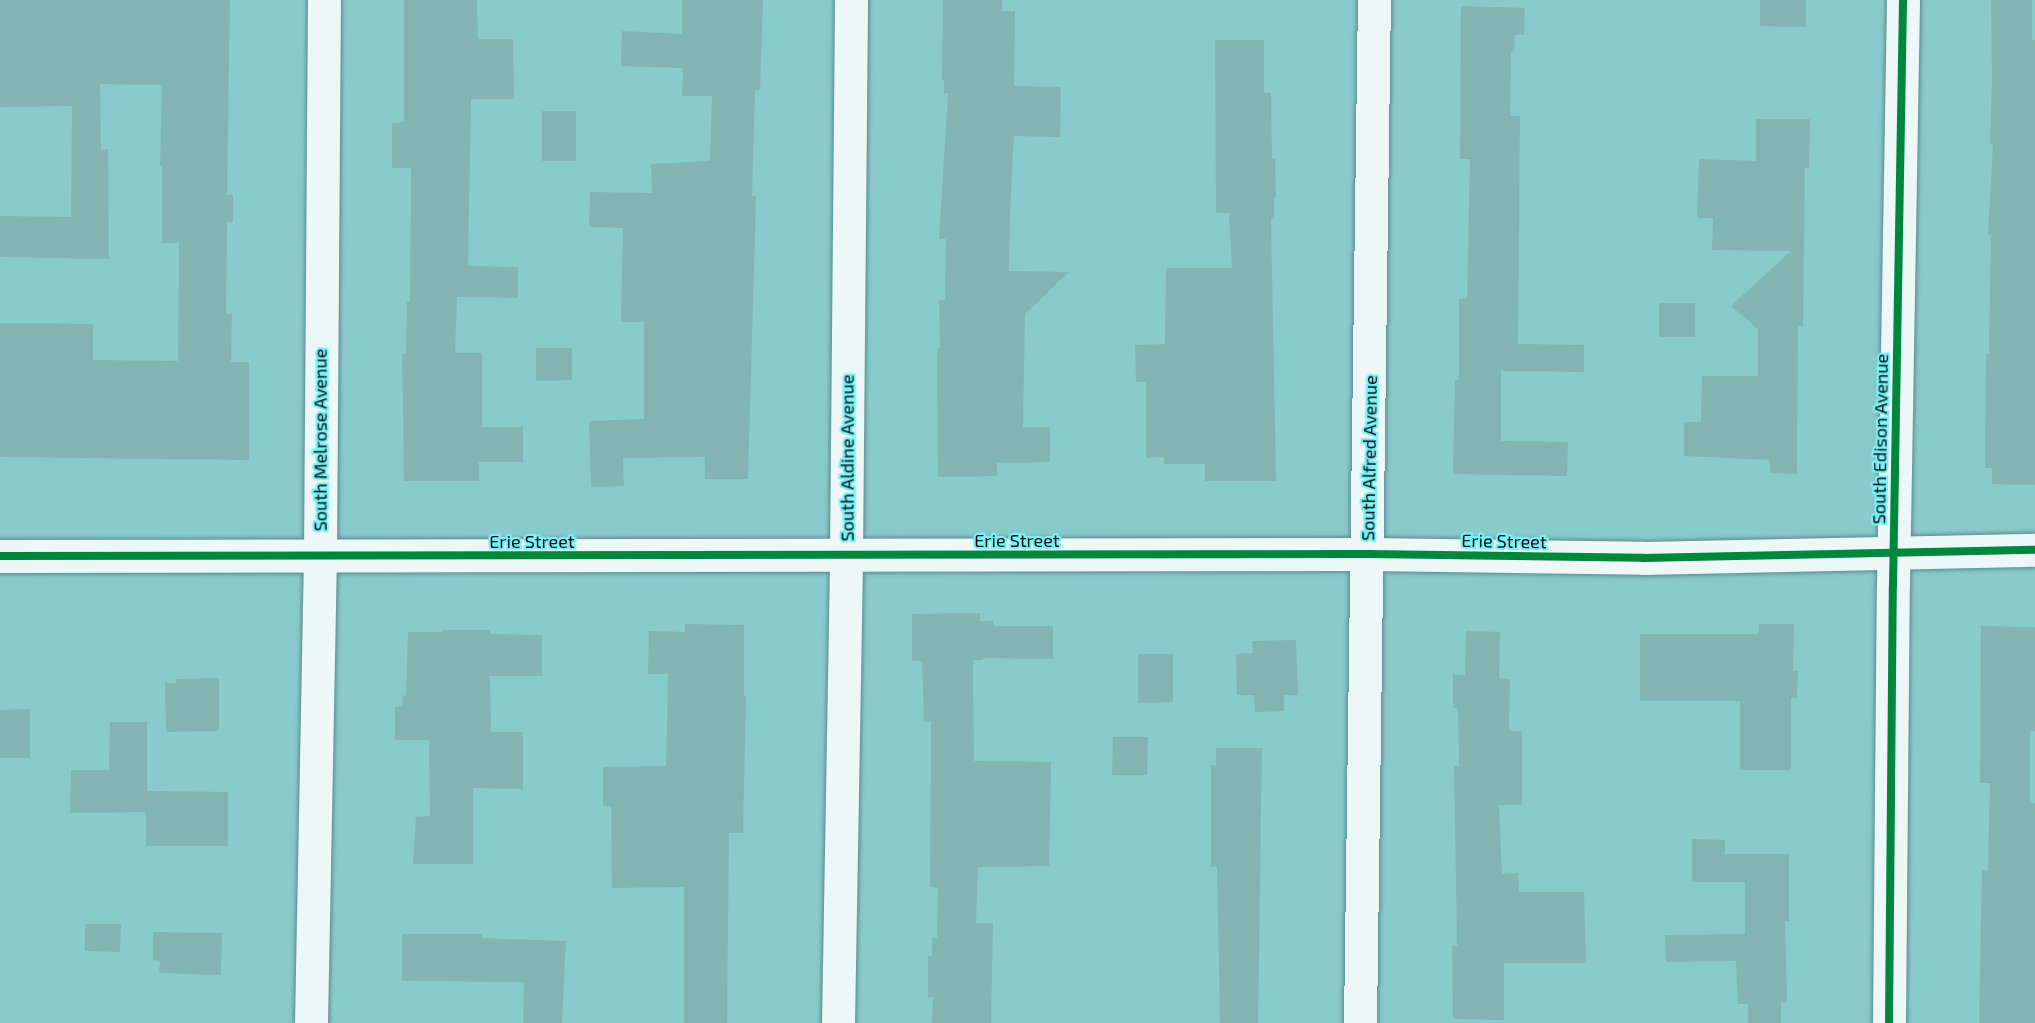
<!DOCTYPE html>
<style>
body{margin:0}
#map{position:relative;width:2035px;height:1023px;overflow:hidden;background:#89cacd;font-family:"Exo 2",sans-serif}
div>[style]{position:absolute}
.building>*{inset:0;background:#82b5b2}
.roads{filter:drop-shadow(0 0 2px #5a8b8d) drop-shadow(0 0 2px #5a8b8d)}
.minor>*{height:33px;margin:-16.5px;padding:0 16.5px;transform-origin:16.5px;border-radius:16.5px;background:#edf7f8}
.cycleway>*{height:8px;margin:-4px;padding:0 4px;transform-origin:4px;border-radius:4px;background:#00873e}
span{translate:-50% -50%;white-space:nowrap;text-align:center;line-height:1.15;-webkit-text-stroke:4.5px #7bf0f6;paint-order:stroke}
.street-label{font-size:18px;color:#001213}
</style>
<div id="map">
<div class="building">
<div style="clip-path:polygon(0 0,230px 0,227px 195px,233px 195px,233px 222px,227px 222px,226px 314px,232px 314px,231px 362px,249px 362px,249px 460px,0 457px,0 323px,93px 324px,93px 360px,178px 361px,179px 243px,162px 243px,162px 166px,160px 166px,162px 85px,100px 84px,101px 149px,108px 149px,109px 259px,0 257px,0 216px,71px 217px,72px 106px,0 107px)"></div>
<div style="clip-path:polygon(404px 0,477px 0,478px 39px,513px 39px,514px 99px,471px 99px,468px 266px,518px 267px,518px 298px,457px 297px,455px 353px,482px 353px,482px 427px,523px 427px,523px 462px,479px 462px,479px 481px,404px 481px,402px 354px,406px 354px,407px 302px,410px 302px,411px 168px,392px 168px,392px 123px,404px 122px)"></div>
<div style="clip-path:polygon(682px 0,763px 0,760px 90px,755px 90px,752px 196px,756px 196px,748px 479px,705px 479px,705px 457px,623px 458px,624px 486px,591px 487px,589px 421px,644px 419px,644px 322px,621px 322px,623px 228px,589px 227px,590px 192px,652px 193px,651px 164px,710px 161px,712px 96px,682px 96px,683px 68px,621px 66px,622px 31px,682px 34px)"></div>
<div style="clip-path:polygon(943px 0,1002px 0,1002px 11px,1015px 11px,1014px 86px,1061px 87px,1060px 137px,1014px 136px,1010px 214px,1009px 271px,1069px 272px,1025px 314px,1023px 427px,1050px 427px,1050px 462px,997px 463px,997px 476px,938px 477px,937px 348px,940px 348px,939px 300px,945px 300px,946px 239px,939px 239px,948px 93px,944px 93px,944px 80px,942px 80px)"></div>
<div style="clip-path:polygon(1760px 0,1806px 0,1806px 27px,1760px 26px)"></div>
<div style="clip-path:polygon(1991px 0,2032px 0,2032px 40px,2035px 40px,2035px 485px,1992px 484px,1992px 468px,1985px 468px,1986px 354px,1989px 354px,1991px 235px,1988px 235px,1993px 144px,1990px 143px,1992px 80px)"></div>
<div style="clip-path:polygon(1461px 6px,1525px 8px,1524px 35px,1515px 35px,1514px 52px,1511px 52px,1510px 116px,1520px 116px,1518px 344px,1584px 345px,1584px 372px,1501px 371px,1501px 441px,1568px 442px,1567px 476px,1453px 474px,1455px 380px,1459px 380px,1459px 299px,1467px 299px,1468px 256px,1470px 159px,1460px 159px)"></div>
<div style="clip-path:polygon(1215px 40px,1264px 40px,1264px 93px,1271px 93px,1272px 159px,1275px 159px,1276px 197px,1274px 197px,1274px 219px,1271px 219px,1276px 481px,1205px 481px,1205px 464px,1164px 464px,1164px 457px,1146px 458px,1146px 382px,1136px 382px,1135px 345px,1165px 344px,1166px 268px,1232px 268px,1229px 213px,1216px 213px)"></div>
<div style="clip-path:polygon(542px 111px,576px 111px,576px 161px,542px 161px)"></div>
<div style="clip-path:polygon(1756px 119px,1810px 119px,1809px 168px,1805px 168px,1803px 326px,1798px 326px,1797px 474px,1770px 473px,1770px 460px,1684px 456px,1684px 422px,1701px 422px,1702px 376px,1758px 376px,1758px 329px,1731px 306px,1791px 251px,1712px 250px,1713px 218px,1697px 218px,1699px 159px,1756px 161px)"></div>
<div style="clip-path:polygon(1659px 303px,1695px 303px,1695px 337px,1659px 337px)"></div>
<div style="clip-path:polygon(536px 348px,572px 348px,572px 380px,536px 381px)"></div>
<div style="clip-path:polygon(980px 613px,980px 621px,993px 621px,993px 626px,1053px 626px,1053px 659px,983px 658px,983px 660px,973px 660px,974px 761px,1051px 762px,1049px 866px,978px 867px,976px 923px,993px 923px,991px 1023px,932px 1023px,933px 997px,928px 997px,928px 956px,932px 956px,932px 938px,937px 938px,938px 888px,930px 887px,931px 722px,924px 722px,922px 661px,912px 661px,912px 614px)"></div>
<div style="clip-path:polygon(685px 624px,744px 625px,744px 696px,746px 696px,743px 833px,729px 833px,727px 1023px,684px 1023px,684px 887px,612px 888px,611px 806px,603px 806px,603px 767px,666px 766px,668px 674px,648px 674px,649px 631px,685px 632px)"></div>
<div style="clip-path:polygon(1759px 624px,1794px 624px,1793px 671px,1798px 671px,1797px 698px,1791px 698px,1791px 770px,1740px 770px,1740px 701px,1640px 701px,1640px 634px,1759px 634px)"></div>
<div style="clip-path:polygon(1981px 626px,2035px 627px,2035px 731px,2030px 731px,2030px 803px,2035px 803px,2035px 1023px,1979px 1023px,1982px 870px,1988px 870px,1990px 783px,1980px 783px)"></div>
<div style="clip-path:polygon(443px 630px,490px 630px,490px 634px,542px 635px,542px 676px,490px 676px,491px 732px,523px 732px,523px 789px,473px 788px,473px 864px,413px 864px,416px 817px,430px 816px,429px 740px,395px 740px,395px 707px,402px 707px,403px 695px,406px 696px,408px 632px,443px 632px)"></div>
<div style="clip-path:polygon(1466px 631px,1500px 632px,1499px 678px,1510px 679px,1509px 731px,1522px 731px,1522px 805px,1499px 805px,1502px 874px,1518px 873px,1519px 892px,1584px 892px,1586px 963px,1504px 963px,1504px 1020px,1453px 1019px,1452px 946px,1457px 946px,1454px 766px,1459px 766px,1458px 708px,1453px 708px,1453px 674px,1465px 675px)"></div>
<div style="clip-path:polygon(1296px 640px,1298px 695px,1284px 695px,1284px 711px,1255px 712px,1254px 695px,1237px 695px,1236px 654px,1253px 653px,1252px 641px)"></div>
<div style="clip-path:polygon(1138px 654px,1173px 654px,1173px 702px,1138px 703px)"></div>
<div style="clip-path:polygon(219px 678px,219px 731px,166px 732px,165px 683px,176px 683px,176px 679px)"></div>
<div style="clip-path:polygon(30px 709px,30px 758px,0 758px,0 710px)"></div>
<div style="clip-path:polygon(110px 722px,147px 722px,147px 791px,228px 792px,228px 846px,146px 846px,146px 812px,70px 813px,71px 770px,109px 770px)"></div>
<div style="clip-path:polygon(1113px 737px,1148px 737px,1147px 775px,1112px 775px)"></div>
<div style="clip-path:polygon(1216px 748px,1262px 748px,1258px 1023px,1220px 1023px,1217px 867px,1211px 867px,1211px 765px,1216px 765px)"></div>
<div style="clip-path:polygon(1692px 839px,1725px 840px,1725px 854px,1789px 854px,1789px 921px,1785px 921px,1787px 1003px,1781px 1003px,1781px 1023px,1748px 1023px,1748px 1004px,1738px 1004px,1736px 961px,1666px 962px,1665px 935px,1745px 934px,1745px 882px,1692px 882px)"></div>
<div style="clip-path:polygon(85px 924px,121px 924px,120px 952px,85px 951px)"></div>
<div style="clip-path:polygon(153px 932px,222px 933px,221px 975px,159px 973px,160px 961px,153px 960px)"></div>
<div style="clip-path:polygon(402px 934px,482px 934px,481px 938px,566px 941px,562px 1023px,523px 1023px,524px 982px,402px 981px)"></div>
</div>
<div class="roads">
<div class="minor">
<div style="left:0;top:556px;width:1368px;rotate:-0.08deg"></div>
<div style="left:1368px;top:554px;width:275px;rotate:0.8deg"></div>
<div style="left:1643px;top:558px;width:392px;rotate:-1.2deg"></div>
<div style="left:311px;top:1023px;width:468px;rotate:-88.9deg"></div>
<div style="left:320px;top:555px;width:555px;rotate:-89.59deg"></div>
<div style="left:838px;top:1023px;width:467px;rotate:-89deg"></div>
<div style="left:846px;top:556px;width:556px;rotate:-89.48deg"></div>
<div style="left:1360px;top:1023px;width:1023px;rotate:-89.22deg"></div>
<div style="left:1889px;top:1023px;width:437px;rotate:-89.5deg"></div>
<div style="left:1893px;top:586px;width:586px;rotate:-89.02deg"></div>
</div>
</div>
<div class="cycleway">
<div style="left:0;top:556px;width:1368px;rotate:-0.08deg"></div>
<div style="left:1368px;top:554px;width:275px;rotate:0.8deg"></div>
<div style="left:1643px;top:558px;width:392px;rotate:-1.2deg"></div>
<div style="left:1889px;top:1023px;width:437px;rotate:-89.5deg"></div>
<div style="left:1893px;top:586px;width:586px;rotate:-89.02deg"></div>
</div>
<div class="street-label">
<span style="left:1880px;top:439px;rotate:-89deg">South Edison Avenue</span>
<span style="left:320px;top:440px;rotate:-90deg">South Melrose Avenue</span>
<span style="left:847px;top:458px;rotate:-90deg">South Aldine Avenue</span>
<span style="left:1369px;top:458px;rotate:-89deg">South Alfred Avenue</span>
<span style="left:1017px;top:540px">Erie Street</span>
<span style="left:532px;top:541px">Erie Street</span>
<span style="left:1504px;top:541px;rotate:1deg">Erie Street</span>
</div>
</div>
